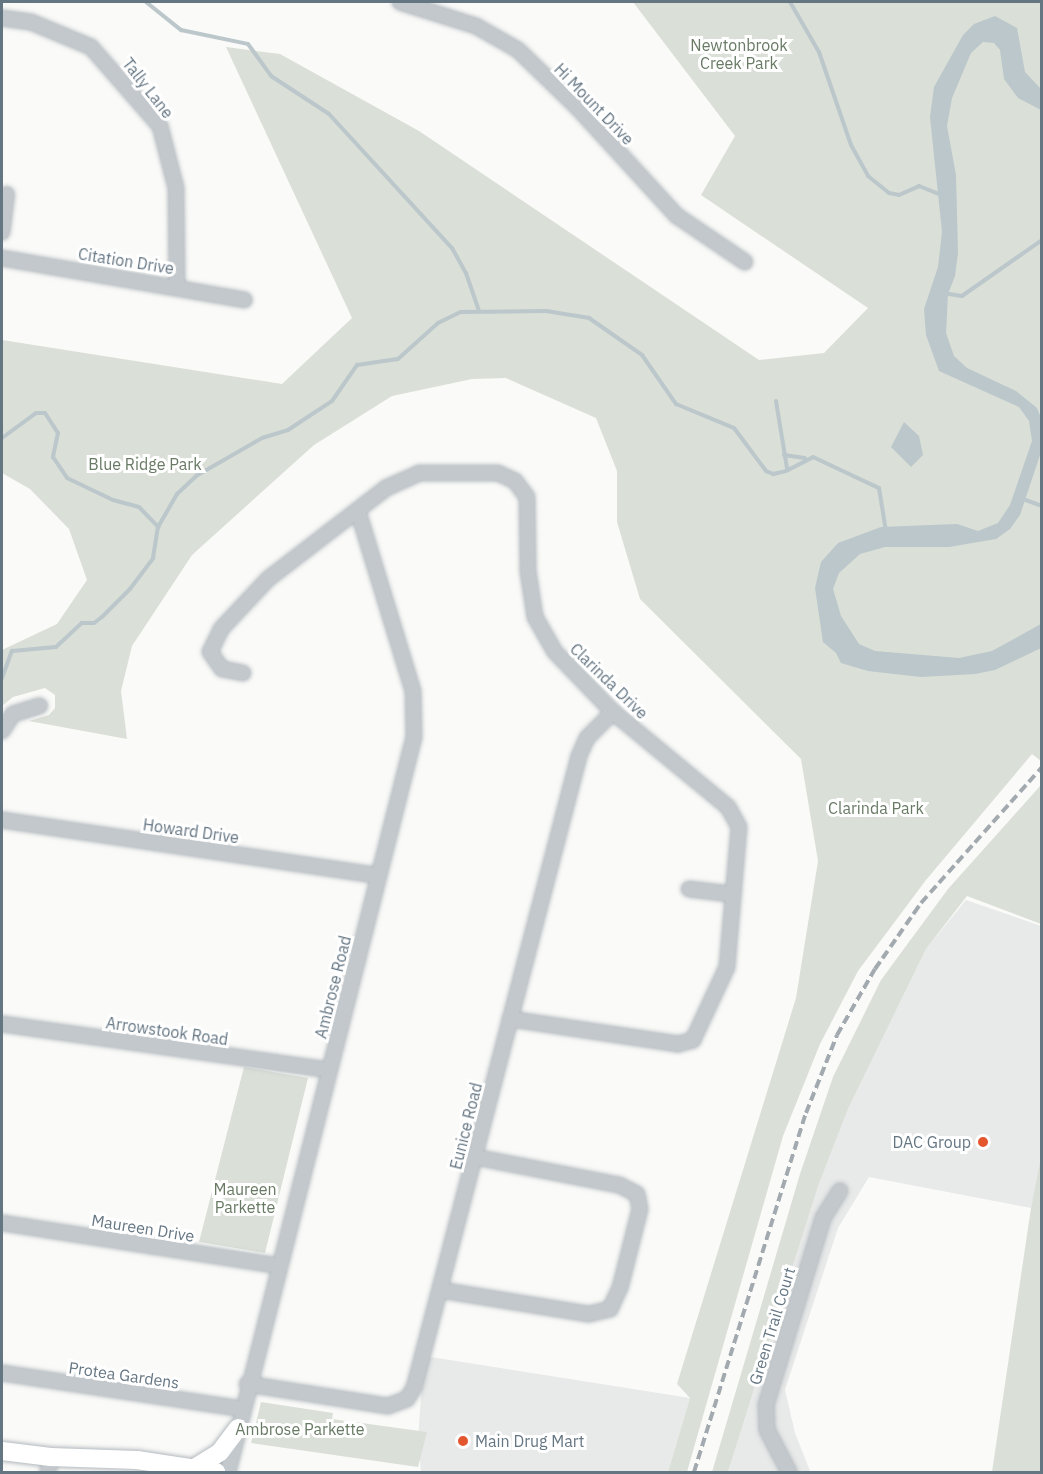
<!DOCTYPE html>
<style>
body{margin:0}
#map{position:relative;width:1043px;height:1474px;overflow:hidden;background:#fafaf8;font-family:"IBM Plex Sans",sans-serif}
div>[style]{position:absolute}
.built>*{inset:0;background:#e8e9e9}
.green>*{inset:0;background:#dadfd7}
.water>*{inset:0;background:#bbc7cb}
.stream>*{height:4px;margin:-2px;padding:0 2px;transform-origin:2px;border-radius:2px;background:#bbc7cb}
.roads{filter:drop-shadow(0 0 2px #b3babf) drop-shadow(0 0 2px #b3babf)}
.minor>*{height:14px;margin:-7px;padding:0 7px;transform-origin:7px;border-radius:7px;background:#c3c8cc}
.secondary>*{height:18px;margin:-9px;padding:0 9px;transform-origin:9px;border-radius:9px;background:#fff}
.rail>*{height:4px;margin-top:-2px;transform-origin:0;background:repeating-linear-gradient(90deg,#a2aab0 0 9px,transparent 0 13.5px)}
.dots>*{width:16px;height:16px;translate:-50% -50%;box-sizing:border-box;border:3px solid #fff;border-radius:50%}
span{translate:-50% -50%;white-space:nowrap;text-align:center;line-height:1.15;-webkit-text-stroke:6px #fff;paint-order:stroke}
.park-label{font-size:16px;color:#687a64}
.street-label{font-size:16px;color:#657683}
.poi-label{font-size:16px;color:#657683}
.right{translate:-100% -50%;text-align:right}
.left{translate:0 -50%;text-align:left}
.frame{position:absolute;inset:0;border:3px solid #657683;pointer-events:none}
</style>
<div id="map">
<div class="built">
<div style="clip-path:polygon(966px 900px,1041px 926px,1042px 1157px,1031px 1208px,869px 1177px,838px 1228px,785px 1390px,795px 1433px,810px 1471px,728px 1472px,818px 1185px,848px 1109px,926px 949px)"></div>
<div style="clip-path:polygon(424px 1356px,690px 1398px,668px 1472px,421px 1472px,418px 1438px)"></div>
</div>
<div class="green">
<div style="clip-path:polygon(633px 2px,1041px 2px,1041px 761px,1032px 754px,926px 880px,858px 971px,820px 1044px,783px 1136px,687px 1472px,668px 1472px,690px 1398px,677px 1384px,796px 998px,818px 861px,801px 759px,640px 599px,617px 522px,617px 471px,596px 418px,506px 378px,472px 379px,392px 396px,314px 445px,192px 555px,132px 646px,121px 691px,127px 739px,29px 721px,49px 715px,55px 708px,55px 695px,45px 688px,13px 697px,2px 706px,2px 650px,57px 624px,87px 580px,69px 529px,30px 489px,2px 473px,2px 340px,282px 384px,352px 318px,226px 47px,280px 54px,419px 131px,759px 360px,824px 353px,868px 308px,701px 195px,735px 136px)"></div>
<div style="clip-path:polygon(1041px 785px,1041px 924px,967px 896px,926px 949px,848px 1109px,818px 1186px,728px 1472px,712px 1472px,800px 1174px,833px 1077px,881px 980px,948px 889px)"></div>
<div style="clip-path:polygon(244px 1067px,308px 1078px,265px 1253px,199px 1242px)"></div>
<div style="clip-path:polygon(1041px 1157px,1041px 1472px,992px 1472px,1031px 1208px)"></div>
<div style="clip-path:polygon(261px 1402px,333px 1413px,332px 1419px,427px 1432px,418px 1467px,251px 1443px)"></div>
</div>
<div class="water">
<div style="clip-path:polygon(995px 16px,1017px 28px,1025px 72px,1041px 89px,1041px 110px,1018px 98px,1004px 79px,1000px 50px,994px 43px,983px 42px,971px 53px,952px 98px,947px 126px,956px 175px,958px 253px,955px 276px,948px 294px,946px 333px,954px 356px,967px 368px,1016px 391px,1037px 408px,1041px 418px,1041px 452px,1020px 515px,1010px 529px,996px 539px,949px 547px,885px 547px,860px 554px,839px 573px,833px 589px,841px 616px,859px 644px,875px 651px,959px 658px,992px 651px,1041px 624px,1041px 648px,995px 670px,975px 674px,921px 677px,868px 671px,841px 663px,836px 653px,823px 642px,815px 588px,821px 562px,838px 543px,881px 527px,957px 524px,978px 531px,998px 523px,1010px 505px,1032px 441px,1029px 421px,1019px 407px,939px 371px,926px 335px,924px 309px,938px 267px,942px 232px,930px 117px,934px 87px,963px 35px,974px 24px)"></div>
<div style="clip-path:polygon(904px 422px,919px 436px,923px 455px,911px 467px,891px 447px)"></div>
</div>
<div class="stream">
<div style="left:146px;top:2px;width:45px;rotate:38.7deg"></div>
<div style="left:181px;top:30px;width:68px;rotate:11.8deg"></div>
<div style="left:248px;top:44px;width:39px;rotate:54deg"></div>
<div style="left:271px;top:76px;width:69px;rotate:33.2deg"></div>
<div style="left:329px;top:114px;width:182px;rotate:47.5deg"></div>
<div style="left:452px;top:248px;width:29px;rotate:61deg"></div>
<div style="left:466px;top:273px;width:40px;rotate:71.1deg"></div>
<div style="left:790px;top:2px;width:58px;rotate:59.9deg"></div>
<div style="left:819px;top:52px;width:98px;rotate:71deg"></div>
<div style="left:851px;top:145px;width:35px;rotate:61deg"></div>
<div style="left:868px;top:176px;width:27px;rotate:39deg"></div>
<div style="left:889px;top:193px;width:10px;rotate:11deg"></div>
<div style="left:899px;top:195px;width:22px;rotate:-24deg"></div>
<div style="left:919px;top:186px;width:27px;rotate:22deg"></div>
<div style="left:943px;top:293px;width:19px;rotate:9deg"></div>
<div style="left:962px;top:296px;width:98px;rotate:-35deg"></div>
<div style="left:776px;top:401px;width:68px;rotate:80.7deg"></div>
<div style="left:2px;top:438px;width:42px;rotate:-36.3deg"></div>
<div style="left:36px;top:413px;width:9px"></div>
<div style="left:45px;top:413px;width:24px;rotate:57deg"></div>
<div style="left:58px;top:433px;width:25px;rotate:102deg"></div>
<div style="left:53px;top:457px;width:25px;rotate:56deg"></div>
<div style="left:67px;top:478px;width:51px;rotate:25.6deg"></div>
<div style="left:113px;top:500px;width:27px;rotate:15deg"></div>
<div style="left:139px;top:507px;width:28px;rotate:46deg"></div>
<div style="left:784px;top:455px;width:21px;rotate:8deg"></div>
<div style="left:1023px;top:499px;width:20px;rotate:20deg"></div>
<div style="left:2px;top:678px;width:29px;rotate:-70deg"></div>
<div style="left:12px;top:651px;width:44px;rotate:-5.2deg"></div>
<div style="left:56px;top:647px;width:35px;rotate:-43deg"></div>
<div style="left:82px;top:623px;width:12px"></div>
<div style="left:94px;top:623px;width:10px;rotate:-37deg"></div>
<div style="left:102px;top:617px;width:40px;rotate:-45deg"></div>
<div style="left:130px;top:589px;width:39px;rotate:-53deg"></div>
<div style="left:153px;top:558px;width:31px;rotate:-81deg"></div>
<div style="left:158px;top:527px;width:38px;rotate:-60deg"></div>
<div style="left:177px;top:494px;width:26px;rotate:-43deg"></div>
<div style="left:196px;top:476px;width:76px;rotate:-29.9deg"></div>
<div style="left:262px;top:438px;width:27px;rotate:-17deg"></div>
<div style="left:288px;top:430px;width:53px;rotate:-33.4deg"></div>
<div style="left:332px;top:401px;width:44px;rotate:-55.2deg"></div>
<div style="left:357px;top:365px;width:41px;rotate:-8.3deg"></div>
<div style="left:398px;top:359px;width:54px;rotate:-42deg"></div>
<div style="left:438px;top:323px;width:25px;rotate:-26deg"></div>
<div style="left:461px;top:312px;width:85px;rotate:-0.7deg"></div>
<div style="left:546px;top:311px;width:44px;rotate:9.2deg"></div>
<div style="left:589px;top:318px;width:65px;rotate:34.9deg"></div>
<div style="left:642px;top:355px;width:60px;rotate:55.2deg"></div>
<div style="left:676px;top:404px;width:63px;rotate:22.5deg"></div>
<div style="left:734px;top:428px;width:54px;rotate:53.3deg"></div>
<div style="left:766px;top:471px;width:8px;rotate:23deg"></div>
<div style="left:773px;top:474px;width:13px;rotate:-13deg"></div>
<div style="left:786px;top:471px;width:30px;rotate:-27deg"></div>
<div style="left:813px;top:457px;width:73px;rotate:25.2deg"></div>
<div style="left:879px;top:488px;width:44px;rotate:80.8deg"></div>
</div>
<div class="roads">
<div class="minor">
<div style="left:400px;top:2px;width:80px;rotate:17.5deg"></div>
<div style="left:476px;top:26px;width:48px;rotate:29.7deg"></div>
<div style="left:518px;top:50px;width:82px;rotate:44deg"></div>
<div style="left:577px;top:107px;width:148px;rotate:47.5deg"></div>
<div style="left:677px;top:216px;width:82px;rotate:34.1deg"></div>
<div style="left:2px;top:18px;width:29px;rotate:8deg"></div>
<div style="left:31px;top:22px;width:65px;rotate:22.6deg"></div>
<div style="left:91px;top:47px;width:105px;rotate:48.9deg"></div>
<div style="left:160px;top:126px;width:64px;rotate:75.5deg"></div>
<div style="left:176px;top:188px;width:98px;rotate:89.4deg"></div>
<div style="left:2px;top:232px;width:38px;rotate:-83deg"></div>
<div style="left:2px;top:258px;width:246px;rotate:9.8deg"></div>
<div style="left:243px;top:673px;width:21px;rotate:-169deg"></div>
<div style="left:222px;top:669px;width:21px;rotate:-125deg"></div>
<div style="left:210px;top:652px;width:25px;rotate:-64deg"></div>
<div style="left:221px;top:629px;width:69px;rotate:-46.8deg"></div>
<div style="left:268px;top:579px;width:149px;rotate:-37.6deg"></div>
<div style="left:386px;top:488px;width:36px;rotate:-24deg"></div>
<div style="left:419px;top:473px;width:79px"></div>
<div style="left:498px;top:473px;width:19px;rotate:25deg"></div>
<div style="left:515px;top:481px;width:20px;rotate:53deg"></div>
<div style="left:527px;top:497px;width:74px;rotate:89.2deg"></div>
<div style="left:528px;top:571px;width:47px;rotate:81.3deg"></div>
<div style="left:535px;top:617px;width:40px;rotate:60.3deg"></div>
<div style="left:555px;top:652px;width:83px;rotate:46deg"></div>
<div style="left:613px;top:712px;width:149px;rotate:39.6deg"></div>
<div style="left:728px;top:807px;width:23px;rotate:61deg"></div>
<div style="left:739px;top:827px;width:141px;rotate:94.9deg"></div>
<div style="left:727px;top:967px;width:81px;rotate:115deg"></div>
<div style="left:693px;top:1040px;width:16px;rotate:165deg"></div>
<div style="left:678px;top:1044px;width:170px;rotate:-171.5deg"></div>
<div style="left:2px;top:731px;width:20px;rotate:-57deg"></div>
<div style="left:13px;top:714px;width:28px;rotate:-17deg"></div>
<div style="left:2px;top:820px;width:378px;rotate:8.4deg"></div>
<div style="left:689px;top:889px;width:42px;rotate:6.8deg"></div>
<div style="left:2px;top:1024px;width:330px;rotate:8deg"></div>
<div style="left:2px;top:1223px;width:280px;rotate:8.8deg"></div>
<div style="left:440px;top:1290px;width:151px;rotate:9.2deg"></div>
<div style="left:589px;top:1314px;width:22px;rotate:-13deg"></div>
<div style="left:610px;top:1309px;width:23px;rotate:-65deg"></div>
<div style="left:620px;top:1288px;width:81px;rotate:-75.8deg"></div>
<div style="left:640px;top:1209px;width:15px;rotate:-101deg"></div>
<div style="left:637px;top:1194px;width:20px;rotate:-153deg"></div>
<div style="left:619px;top:1185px;width:147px;rotate:-169deg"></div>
<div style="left:2px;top:1373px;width:243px;rotate:8.5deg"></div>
<div style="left:247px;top:1384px;width:143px;rotate:8.9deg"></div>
<div style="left:388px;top:1406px;width:20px;rotate:-20deg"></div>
<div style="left:407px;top:1399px;width:13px;rotate:-58deg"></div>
<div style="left:414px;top:1388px;width:653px;rotate:-75.37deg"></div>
<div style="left:579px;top:756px;width:20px;rotate:-66deg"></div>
<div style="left:587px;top:738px;width:37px;rotate:-45deg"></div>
<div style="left:48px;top:1472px;width:15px;rotate:-79deg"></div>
<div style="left:228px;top:1472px;width:758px;rotate:-75.8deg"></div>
<div style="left:414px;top:737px;width:46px;rotate:-91.2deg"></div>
<div style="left:413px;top:691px;width:188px;rotate:-107deg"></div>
<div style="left:789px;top:1472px;width:47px;rotate:-117.6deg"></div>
<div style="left:767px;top:1430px;width:25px;rotate:-92deg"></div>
<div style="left:766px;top:1405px;width:195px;rotate:-73deg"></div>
<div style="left:823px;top:1218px;width:32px;rotate:-58deg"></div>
</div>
<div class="secondary">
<div style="left:2px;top:1451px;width:49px;rotate:7deg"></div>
<div style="left:51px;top:1457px;width:86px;rotate:2deg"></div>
<div style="left:137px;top:1460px;width:80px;rotate:8.6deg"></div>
<div style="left:193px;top:1469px;width:32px;rotate:-32deg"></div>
<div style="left:220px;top:1452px;width:30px;rotate:-53deg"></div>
</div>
</div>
<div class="rail">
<div style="left:694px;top:1472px;width:376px;rotate:-72.7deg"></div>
<div style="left:806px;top:1113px;width:84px;rotate:-68.3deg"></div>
<div style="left:837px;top:1035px;width:76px;rotate:-60.1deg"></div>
<div style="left:875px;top:969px;width:80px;rotate:-55.1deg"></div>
<div style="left:921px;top:903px;width:182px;rotate:-48.3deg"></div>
</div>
<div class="dots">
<div style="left:983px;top:1142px;background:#e4572e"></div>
<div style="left:463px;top:1441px;background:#e4572e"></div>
</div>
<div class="park-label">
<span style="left:739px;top:54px">Newtonbrook<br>Creek Park</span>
<span style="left:145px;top:464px">Blue Ridge Park</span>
<span style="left:876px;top:808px">Clarinda Park</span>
<span style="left:245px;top:1198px">Maureen<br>Parkette</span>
<span style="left:300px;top:1429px">Ambrose Parkette</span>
</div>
<div class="street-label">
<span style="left:148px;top:88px;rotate:52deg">Tally Lane</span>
<span style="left:594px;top:104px;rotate:46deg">Hi Mount Drive</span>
<span style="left:126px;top:261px;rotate:9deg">Citation Drive</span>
<span style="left:609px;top:681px;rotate:44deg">Clarinda Drive</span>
<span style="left:191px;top:831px;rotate:8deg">Howard Drive</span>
<span style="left:333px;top:987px;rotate:-76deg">Ambrose Road</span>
<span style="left:167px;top:1031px;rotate:8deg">Arrowstook Road</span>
<span style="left:466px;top:1126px;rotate:-76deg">Eunice Road</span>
<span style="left:143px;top:1228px;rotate:9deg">Maureen Drive</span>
<span style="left:772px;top:1326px;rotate:-73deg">Green Trail Court</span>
<span style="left:124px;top:1375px;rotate:8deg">Protea Gardens</span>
</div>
<div class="poi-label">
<span class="right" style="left:971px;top:1142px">DAC Group</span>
<span class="left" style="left:475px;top:1441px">Main Drug Mart</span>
</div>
<div class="frame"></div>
</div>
